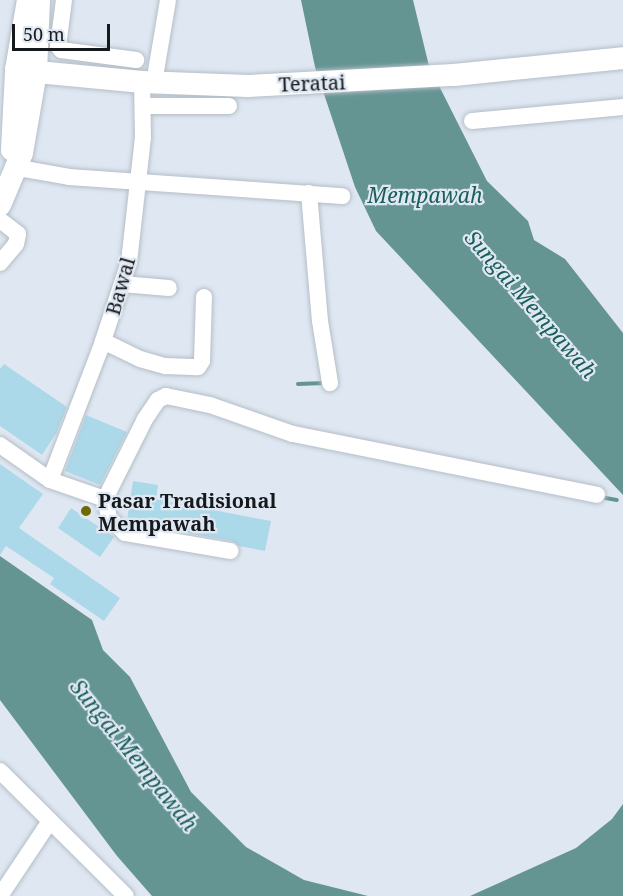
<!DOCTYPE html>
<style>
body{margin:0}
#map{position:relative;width:623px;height:896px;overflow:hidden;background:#dfe8f2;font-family:"Noto Serif",serif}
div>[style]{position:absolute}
.water>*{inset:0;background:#659593}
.stream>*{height:4px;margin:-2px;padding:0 2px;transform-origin:2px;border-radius:2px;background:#659593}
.building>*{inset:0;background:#acd9e9}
.roads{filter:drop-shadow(0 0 2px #b5bec7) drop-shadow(0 0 2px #b5bec7)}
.minor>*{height:16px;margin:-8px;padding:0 8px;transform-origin:8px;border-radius:8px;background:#fff}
.major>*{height:22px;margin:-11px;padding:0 11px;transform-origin:11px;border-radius:11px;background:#fff}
.dots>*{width:16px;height:16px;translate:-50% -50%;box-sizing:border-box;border:3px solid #dfe8f2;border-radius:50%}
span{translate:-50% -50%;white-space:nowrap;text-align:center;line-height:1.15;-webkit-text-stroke:4.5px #dfe8f2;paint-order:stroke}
.street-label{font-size:20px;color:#16191c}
.poi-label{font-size:20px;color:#16191c;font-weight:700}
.left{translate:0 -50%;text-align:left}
.water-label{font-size:21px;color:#1a5d5b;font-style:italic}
.scale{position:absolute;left:12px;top:24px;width:98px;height:27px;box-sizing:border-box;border:3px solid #16191c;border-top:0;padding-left:8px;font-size:18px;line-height:21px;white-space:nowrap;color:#16191c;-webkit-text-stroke:4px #dfe8f2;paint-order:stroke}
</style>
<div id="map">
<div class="water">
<div style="clip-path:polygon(301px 0,413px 0,429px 66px,487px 181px,528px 221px,534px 240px,565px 259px,623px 333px,623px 495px,376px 231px,355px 187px,315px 67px)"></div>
<div style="clip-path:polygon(0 556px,92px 620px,103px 650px,130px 677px,191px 792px,246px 847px,304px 880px,368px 896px,152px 896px,117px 856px,0 700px)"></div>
<div style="clip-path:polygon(623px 804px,623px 896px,470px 896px,576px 848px,612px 819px)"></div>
</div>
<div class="stream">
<div style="left:298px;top:384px;width:26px;rotate:-2deg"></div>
<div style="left:600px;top:497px;width:17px;rotate:10deg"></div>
</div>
<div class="building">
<div style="clip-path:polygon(4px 364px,67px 407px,57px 432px,42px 455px,0 426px,0 369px)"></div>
<div style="clip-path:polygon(86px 415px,127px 432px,100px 485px,65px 471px)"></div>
<div style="clip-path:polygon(0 464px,43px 494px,19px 528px,120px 598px,104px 621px,50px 584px,54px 578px,6px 546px,0 555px)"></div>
<div style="clip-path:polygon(133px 481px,158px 485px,156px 499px,271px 521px,265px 551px,239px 546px,232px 541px,130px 523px,127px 520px)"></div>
<div style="clip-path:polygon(71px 508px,114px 537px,100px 557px,58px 528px)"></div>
</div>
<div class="roads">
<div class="minor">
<div style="left:64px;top:0;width:46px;rotate:97.4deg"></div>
<div style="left:58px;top:46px;width:5px;rotate:53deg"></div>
<div style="left:61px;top:50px;width:76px;rotate:7.6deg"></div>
<div style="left:154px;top:83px;width:84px;rotate:-80.4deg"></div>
<div style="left:143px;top:106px;width:86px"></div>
<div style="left:472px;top:121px;width:152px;rotate:-5.3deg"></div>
<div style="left:13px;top:167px;width:57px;rotate:10.1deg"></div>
<div style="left:69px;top:177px;width:274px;rotate:4deg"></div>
<div style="left:309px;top:193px;width:128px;rotate:85.1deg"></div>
<div style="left:320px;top:321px;width:63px;rotate:80.8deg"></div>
<div style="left:0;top:220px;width:23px;rotate:38deg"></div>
<div style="left:18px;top:234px;width:10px;rotate:101deg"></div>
<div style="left:16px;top:244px;width:25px;rotate:130deg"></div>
<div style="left:122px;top:284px;width:47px;rotate:4.9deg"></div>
<div style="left:103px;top:341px;width:41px;rotate:25.9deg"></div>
<div style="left:140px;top:359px;width:26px;rotate:16deg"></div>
<div style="left:165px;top:366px;width:33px;rotate:2deg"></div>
<div style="left:198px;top:367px;width:7px;rotate:-56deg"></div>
<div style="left:202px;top:361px;width:64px;rotate:-88.2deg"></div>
<div style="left:0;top:445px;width:61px;rotate:35deg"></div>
<div style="left:50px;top:480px;width:58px;rotate:19.1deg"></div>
<div style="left:105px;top:499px;width:89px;rotate:-63.4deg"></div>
<div style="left:145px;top:419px;width:23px;rotate:-56deg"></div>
<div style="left:158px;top:400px;width:9px;rotate:-27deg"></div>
<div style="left:166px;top:396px;width:45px;rotate:11.6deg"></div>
<div style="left:210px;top:405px;width:88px;rotate:19.3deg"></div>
<div style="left:293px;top:434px;width:310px;rotate:11.3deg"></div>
<div style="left:50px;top:480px;width:139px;rotate:-69deg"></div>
<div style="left:100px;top:350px;width:93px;rotate:-71.8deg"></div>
<div style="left:129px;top:262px;width:125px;rotate:-83.6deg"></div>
<div style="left:143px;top:138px;width:56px;rotate:-91deg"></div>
<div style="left:105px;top:499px;width:19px;rotate:78deg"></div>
<div style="left:109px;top:518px;width:22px;rotate:43deg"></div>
<div style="left:125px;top:533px;width:107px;rotate:9.7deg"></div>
<div style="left:0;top:771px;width:177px;rotate:44.8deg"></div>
<div style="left:0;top:896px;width:90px;rotate:-56.3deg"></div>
</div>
<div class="major">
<div style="left:16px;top:70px;width:127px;rotate:5.4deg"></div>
<div style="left:142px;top:82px;width:106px;rotate:2.2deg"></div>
<div style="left:248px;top:86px;width:206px;rotate:-3.1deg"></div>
<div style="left:454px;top:75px;width:170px;rotate:-5.7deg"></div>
<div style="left:12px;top:150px;width:80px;rotate:-87.1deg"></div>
<div style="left:16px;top:70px;width:71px;rotate:-80.3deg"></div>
<div style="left:0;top:205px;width:56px;rotate:-67.1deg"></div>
<div style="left:22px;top:153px;width:82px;rotate:-80.2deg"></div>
<div style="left:36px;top:72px;width:72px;rotate:-87.6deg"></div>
</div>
</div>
<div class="dots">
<div style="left:86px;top:511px;background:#706800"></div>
</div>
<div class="street-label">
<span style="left:312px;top:83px;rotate:-2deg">Teratai</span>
<span style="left:120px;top:286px;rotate:-74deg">Bawal</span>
</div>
<div class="poi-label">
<span class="left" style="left:98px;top:512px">Pasar Tradisional<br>Mempawah</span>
</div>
<div class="water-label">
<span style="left:425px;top:195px">Mempawah</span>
<span style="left:531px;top:304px;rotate:49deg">Sungai Mempawah</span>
<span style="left:134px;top:755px;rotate:51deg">Sungai Mempawah</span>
</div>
<div class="scale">50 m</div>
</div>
